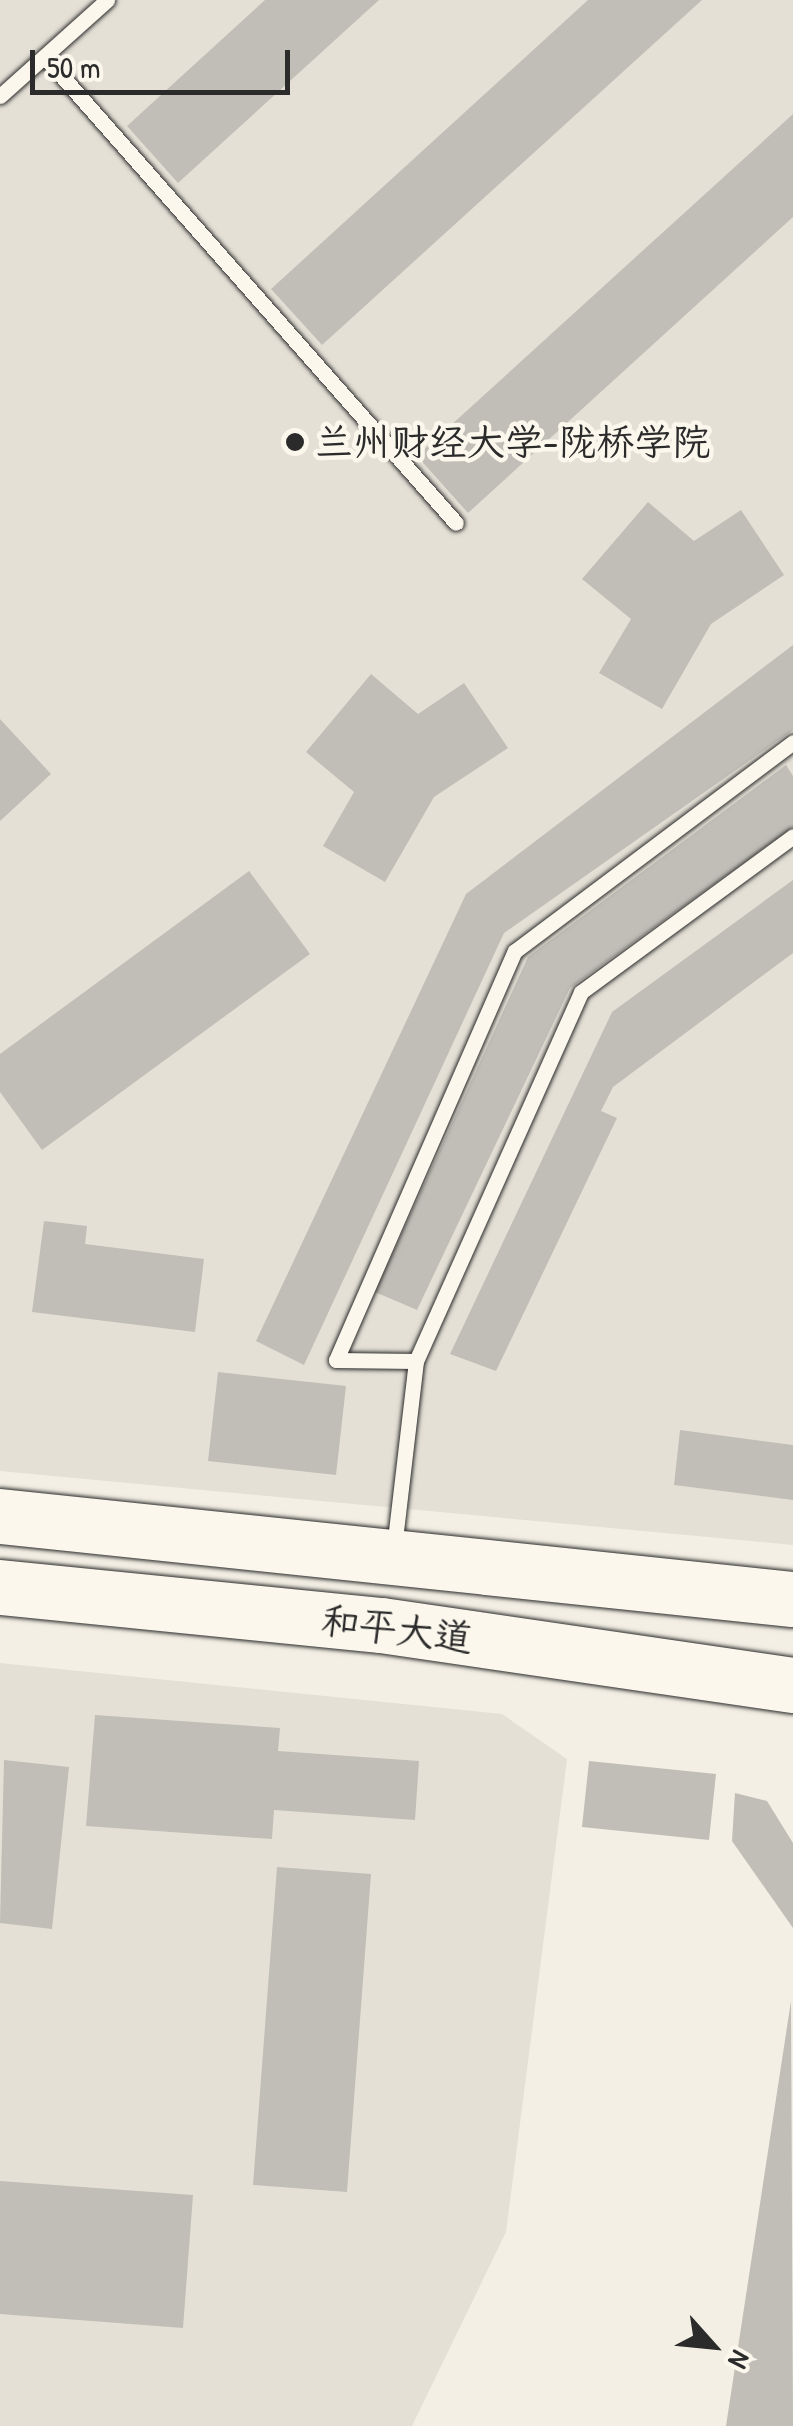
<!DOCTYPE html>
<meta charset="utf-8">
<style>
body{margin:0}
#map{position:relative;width:793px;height:2426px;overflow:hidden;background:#f3efe4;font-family:"Patrick Hand","LXGW WenKai TC",sans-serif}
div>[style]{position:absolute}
.built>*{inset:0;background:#e4e0d6}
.building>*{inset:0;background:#c0beb6}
.roads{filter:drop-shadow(0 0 2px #2b2b2b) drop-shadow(0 0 2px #2b2b2b)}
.lane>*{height:15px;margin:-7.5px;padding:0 7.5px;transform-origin:7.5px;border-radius:7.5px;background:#fbf7ec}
.highway>*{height:55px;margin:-27.5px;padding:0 27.5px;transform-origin:27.5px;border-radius:27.5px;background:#fbf7ec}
.dots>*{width:28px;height:28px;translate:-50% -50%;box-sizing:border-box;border:5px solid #fbf7ec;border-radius:50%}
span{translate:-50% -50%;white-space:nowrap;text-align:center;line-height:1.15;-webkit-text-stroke:9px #fbf7ec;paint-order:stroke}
.poi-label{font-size:38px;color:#2b2b2b}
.left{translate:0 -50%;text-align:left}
.street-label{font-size:38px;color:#2b2b2b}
.north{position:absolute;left:663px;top:2296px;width:100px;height:100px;-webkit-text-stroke:8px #fbf7ec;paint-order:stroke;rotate:117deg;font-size:28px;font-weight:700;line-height:40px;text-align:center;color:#2b2b2b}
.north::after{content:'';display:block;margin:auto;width:35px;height:45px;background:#2b2b2b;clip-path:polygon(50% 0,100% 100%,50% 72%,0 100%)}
.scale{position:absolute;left:30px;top:50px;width:260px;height:45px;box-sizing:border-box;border:5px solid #2b2b2b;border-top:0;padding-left:12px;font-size:30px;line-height:35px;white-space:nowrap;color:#2b2b2b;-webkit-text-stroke:8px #fbf7ec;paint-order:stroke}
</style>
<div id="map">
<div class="built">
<div style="clip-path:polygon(0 0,793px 0,793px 1545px,0 1471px)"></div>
<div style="clip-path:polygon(0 1663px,502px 1714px,567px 1759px,506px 2232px,412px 2426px,0 2426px)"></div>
</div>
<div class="building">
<div style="clip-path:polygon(265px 0,379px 0,178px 183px,127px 126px)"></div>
<div style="clip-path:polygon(588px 0,702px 0,322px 345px,271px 289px)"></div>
<div style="clip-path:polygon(793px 114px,793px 217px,468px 513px,417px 456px)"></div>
<div style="clip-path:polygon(648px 502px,694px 541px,741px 510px,784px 575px,711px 624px,662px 709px,599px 673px,631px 619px,582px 579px)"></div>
<div style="clip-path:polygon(793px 645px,793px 730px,504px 933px,304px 1365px,256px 1341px,466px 894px)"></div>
<div style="clip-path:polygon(371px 674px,418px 714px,464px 683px,508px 748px,434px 797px,385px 882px,323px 846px,354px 792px,306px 752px)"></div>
<div style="clip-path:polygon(0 719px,51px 774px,0 821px)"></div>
<div style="clip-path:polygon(786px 765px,793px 776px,793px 827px,570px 988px,417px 1310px,375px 1292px,528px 957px)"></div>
<div style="clip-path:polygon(249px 871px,310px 954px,42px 1150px,0 1092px,0 1054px)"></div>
<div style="clip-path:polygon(793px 880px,793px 953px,613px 1087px,601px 1111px,617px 1118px,496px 1371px,450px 1354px,612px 1012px)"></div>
<div style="clip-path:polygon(44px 1221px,87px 1226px,85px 1244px,204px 1259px,195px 1332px,32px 1312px)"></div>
<div style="clip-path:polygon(218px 1372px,346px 1386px,336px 1475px,208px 1461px)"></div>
<div style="clip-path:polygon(680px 1430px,793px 1445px,793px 1500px,674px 1485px)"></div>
<div style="clip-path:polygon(95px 1715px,280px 1728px,278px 1751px,419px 1761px,415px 1820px,274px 1810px,272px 1839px,86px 1826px)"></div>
<div style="clip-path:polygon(4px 1760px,69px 1767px,52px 1929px,0 1923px)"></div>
<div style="clip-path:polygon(589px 1761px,716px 1774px,709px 1840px,582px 1827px)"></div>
<div style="clip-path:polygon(735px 1793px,767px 1801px,793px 1843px,793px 1928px,732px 1841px)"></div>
<div style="clip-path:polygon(277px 1867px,371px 1874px,347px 2192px,253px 2185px)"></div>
<div style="clip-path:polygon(791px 2001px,793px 2426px,726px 2426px)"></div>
<div style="clip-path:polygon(0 2181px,193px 2195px,183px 2328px,0 2314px)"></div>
</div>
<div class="roads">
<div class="lane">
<div style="left:45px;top:57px;width:621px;rotate:48.59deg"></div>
<div style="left:0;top:96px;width:144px;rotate:-41.9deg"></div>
<div style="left:416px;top:1361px;width:80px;rotate:-179.3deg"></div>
<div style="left:336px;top:1360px;width:446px;rotate:-66.4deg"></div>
<div style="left:515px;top:951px;width:348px;rotate:-36.9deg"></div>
<div style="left:394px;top:1548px;width:188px;rotate:-83.3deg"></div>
<div style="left:416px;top:1361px;width:404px;rotate:-65.9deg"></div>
<div style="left:581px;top:992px;width:263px;rotate:-36.3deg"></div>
</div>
<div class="highway">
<div style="left:0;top:1516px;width:797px;rotate:5.98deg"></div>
<div style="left:0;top:1587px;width:383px;rotate:5.7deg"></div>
<div style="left:381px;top:1625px;width:416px;rotate:8.3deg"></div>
</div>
</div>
<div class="dots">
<div style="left:295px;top:442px;background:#2b2b2b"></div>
</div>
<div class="poi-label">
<span class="left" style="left:315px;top:442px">兰州财经大学-陇桥学院</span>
</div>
<div class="street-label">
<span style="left:397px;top:1629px;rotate:7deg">和平大道</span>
</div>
<div class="north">N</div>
<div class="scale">50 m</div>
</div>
